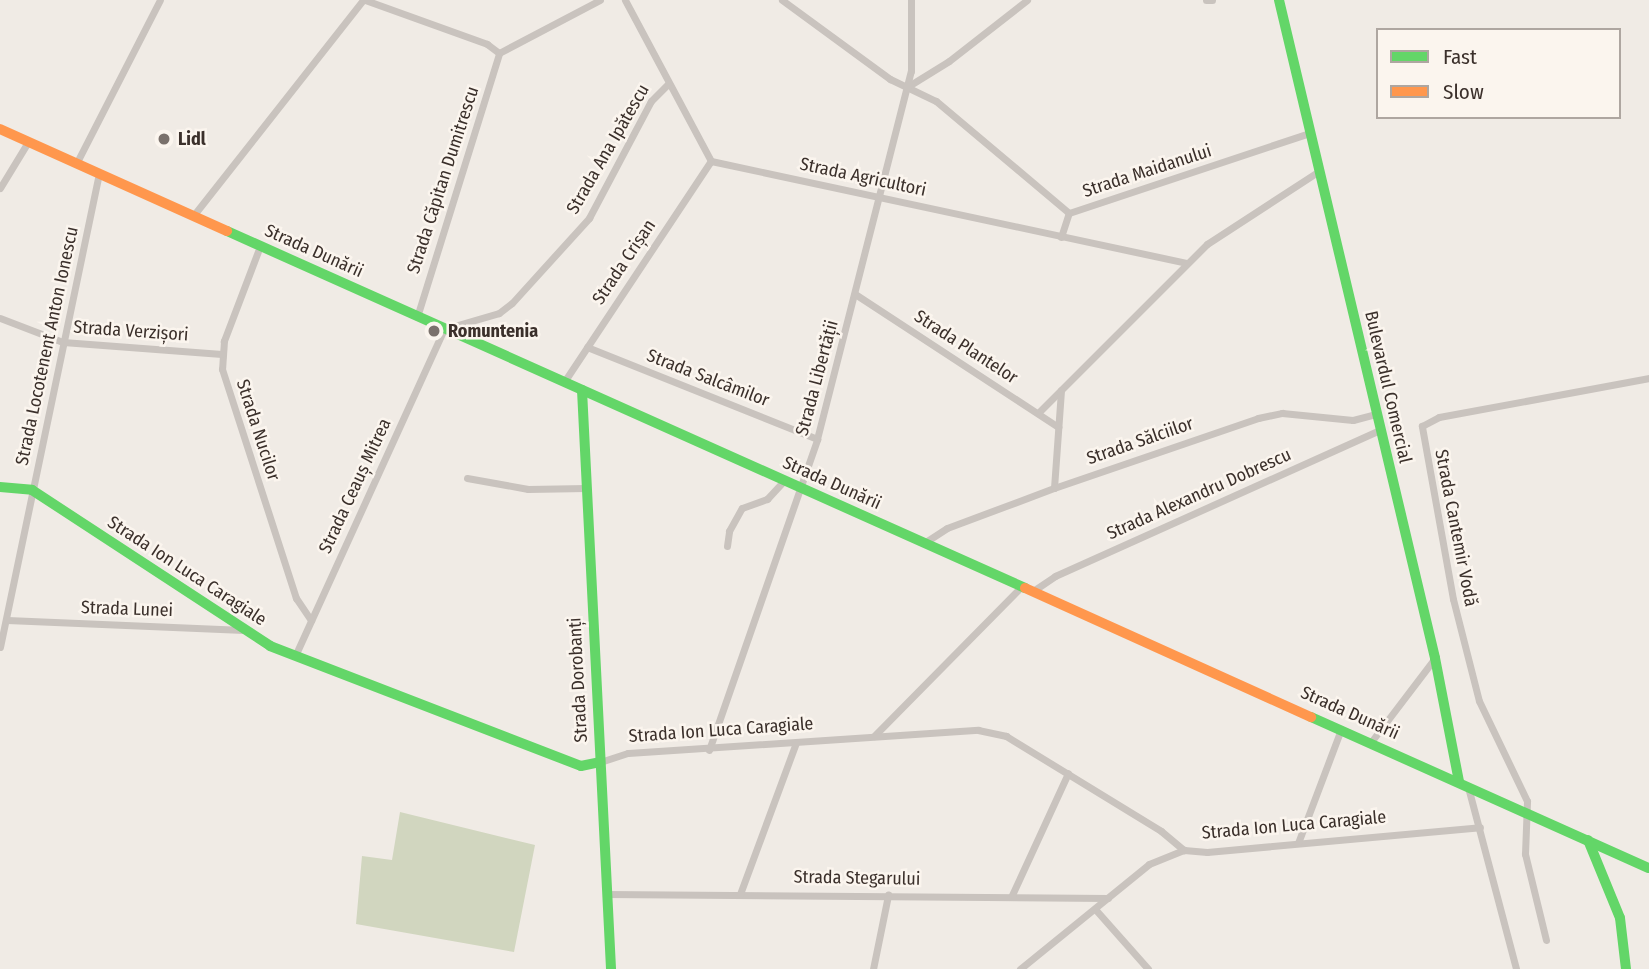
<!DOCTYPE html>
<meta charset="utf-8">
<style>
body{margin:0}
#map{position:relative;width:1649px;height:969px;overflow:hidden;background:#f0ebe5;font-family:"Fira Sans Condensed",sans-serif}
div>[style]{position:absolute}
.green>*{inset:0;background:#d1d6bf}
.street>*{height:7px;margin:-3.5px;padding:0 3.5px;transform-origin:3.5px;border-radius:3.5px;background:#c9c3be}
.fast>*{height:10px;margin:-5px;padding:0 5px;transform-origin:5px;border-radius:5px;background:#63d668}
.slow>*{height:10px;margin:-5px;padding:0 5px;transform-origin:5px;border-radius:5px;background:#ff974d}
.dots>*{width:19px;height:19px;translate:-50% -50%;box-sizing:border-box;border:4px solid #fbf5ee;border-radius:50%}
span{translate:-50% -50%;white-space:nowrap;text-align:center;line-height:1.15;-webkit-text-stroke:5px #fbf5ee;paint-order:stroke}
.poi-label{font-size:18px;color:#3b302b;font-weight:700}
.left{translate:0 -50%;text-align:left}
.street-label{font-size:18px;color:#3b302b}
.legend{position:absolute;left:1376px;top:28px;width:245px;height:91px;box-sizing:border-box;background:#fbf5ee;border:2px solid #aea6a0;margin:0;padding:9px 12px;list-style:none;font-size:21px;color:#3b302b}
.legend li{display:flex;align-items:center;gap:14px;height:35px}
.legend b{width:35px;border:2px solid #aea6a0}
</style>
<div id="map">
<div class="green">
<div style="clip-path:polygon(400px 812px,535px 845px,514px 952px,356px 924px,362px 856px,392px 860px)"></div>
</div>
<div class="street">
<div style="left:365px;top:0;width:130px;rotate:19.8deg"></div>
<div style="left:487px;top:44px;width:15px;rotate:37deg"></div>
<div style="left:625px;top:0;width:183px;rotate:61.9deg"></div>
<div style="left:711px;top:161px;width:486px;rotate:12.1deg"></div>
<div style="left:782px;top:0;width:134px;rotate:36.2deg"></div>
<div style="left:890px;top:79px;width:51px;rotate:25.6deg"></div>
<div style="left:936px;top:101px;width:174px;rotate:40.1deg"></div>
<div style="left:1069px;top:213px;width:254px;rotate:-18.4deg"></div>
<div style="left:1206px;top:0;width:6px"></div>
<div style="left:499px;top:53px;width:114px;rotate:-27.7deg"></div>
<div style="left:907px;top:87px;width:49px;rotate:-31.8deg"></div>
<div style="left:949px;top:61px;width:99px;rotate:-38deg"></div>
<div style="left:76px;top:164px;width:184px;rotate:-62.9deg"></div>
<div style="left:0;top:188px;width:54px;rotate:-58.7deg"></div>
<div style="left:193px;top:216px;width:275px;rotate:-51.8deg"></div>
<div style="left:1061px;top:237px;width:25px;rotate:-72deg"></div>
<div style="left:260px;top:246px;width:102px;rotate:110.8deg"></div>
<div style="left:224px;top:341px;width:28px;rotate:94deg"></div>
<div style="left:222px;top:369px;width:241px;rotate:72.1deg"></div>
<div style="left:296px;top:598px;width:27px;rotate:56deg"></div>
<div style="left:855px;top:294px;width:243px;rotate:33.2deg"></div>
<div style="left:417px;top:317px;width:276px;rotate:-72.7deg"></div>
<div style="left:0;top:318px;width:67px;rotate:20.9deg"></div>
<div style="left:63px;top:342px;width:159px;rotate:4.3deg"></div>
<div style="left:587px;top:347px;width:248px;rotate:21.8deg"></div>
<div style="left:564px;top:382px;width:265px;rotate:-56.4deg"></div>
<div style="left:1038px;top:413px;width:239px;rotate:-45deg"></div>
<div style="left:1207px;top:244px;width:134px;rotate:-33.1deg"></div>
<div style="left:467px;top:478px;width:62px;rotate:10.2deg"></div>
<div style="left:528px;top:489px;width:58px;rotate:-1deg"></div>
<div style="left:1054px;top:488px;width:98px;rotate:-85.9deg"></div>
<div style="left:924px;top:543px;width:27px;rotate:-33deg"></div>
<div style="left:947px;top:528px;width:114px;rotate:-20.5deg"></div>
<div style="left:1054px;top:488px;width:216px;rotate:-18.9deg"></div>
<div style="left:1258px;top:418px;width:25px;rotate:-12deg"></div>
<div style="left:1282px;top:413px;width:71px;rotate:5.6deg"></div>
<div style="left:1353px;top:420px;width:24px;rotate:-15deg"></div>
<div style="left:727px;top:546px;width:15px;rotate:-82deg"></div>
<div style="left:729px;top:531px;width:26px;rotate:-61deg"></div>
<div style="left:742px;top:508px;width:27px;rotate:-20deg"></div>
<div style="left:767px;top:499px;width:25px;rotate:-47deg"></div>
<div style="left:1033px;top:591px;width:27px;rotate:-34deg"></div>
<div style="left:1055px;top:576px;width:356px;rotate:-24.2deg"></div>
<div style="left:7px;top:620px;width:237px;rotate:2.4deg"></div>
<div style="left:0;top:647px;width:482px;rotate:-78.2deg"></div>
<div style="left:295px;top:656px;width:359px;rotate:-65.5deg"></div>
<div style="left:444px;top:329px;width:57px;rotate:-16.2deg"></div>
<div style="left:499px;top:313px;width:16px;rotate:-38deg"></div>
<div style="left:512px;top:303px;width:115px;rotate:-47.8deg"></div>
<div style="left:589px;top:218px;width:132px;rotate:-62.1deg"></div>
<div style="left:651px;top:101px;width:25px;rotate:-45deg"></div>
<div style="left:874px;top:736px;width:211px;rotate:-45.4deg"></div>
<div style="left:1371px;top:742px;width:106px;rotate:-52.7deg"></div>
<div style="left:709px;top:750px;width:329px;rotate:-70.8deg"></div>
<div style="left:817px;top:439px;width:380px;rotate:-75.7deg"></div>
<div style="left:911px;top:71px;width:71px;rotate:-90deg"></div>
<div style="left:600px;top:762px;width:29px;rotate:-18deg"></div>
<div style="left:628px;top:753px;width:351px;rotate:-3.8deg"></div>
<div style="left:978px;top:730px;width:29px;rotate:12deg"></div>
<div style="left:1006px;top:736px;width:182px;rotate:31.5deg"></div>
<div style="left:1161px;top:831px;width:30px;rotate:40deg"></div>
<div style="left:1184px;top:850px;width:23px;rotate:5deg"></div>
<div style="left:1207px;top:852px;width:274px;rotate:-5.2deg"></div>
<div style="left:1468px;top:787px;width:188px;rotate:75.2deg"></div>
<div style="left:1298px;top:843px;width:122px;rotate:-69.3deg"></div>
<div style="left:606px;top:894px;width:502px;rotate:0.46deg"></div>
<div style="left:740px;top:894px;width:161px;rotate:-69.7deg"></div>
<div style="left:1012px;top:895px;width:134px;rotate:-65.3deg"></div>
<div style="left:1095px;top:909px;width:80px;rotate:48.5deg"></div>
<div style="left:1546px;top:940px;width:89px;rotate:-103.7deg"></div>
<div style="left:1525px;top:854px;width:53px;rotate:-87.8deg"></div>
<div style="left:1527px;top:801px;width:111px;rotate:-115.6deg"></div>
<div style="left:1479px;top:701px;width:105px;rotate:-104.3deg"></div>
<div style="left:1453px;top:599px;width:176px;rotate:-100.2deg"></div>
<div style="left:1422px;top:426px;width:19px;rotate:-28deg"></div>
<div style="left:1439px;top:417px;width:214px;rotate:-10.5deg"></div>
<div style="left:873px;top:969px;width:76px;rotate:-78.5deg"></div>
<div style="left:1020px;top:969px;width:166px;rotate:-39.1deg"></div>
<div style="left:1149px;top:864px;width:38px;rotate:-22deg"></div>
</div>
<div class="fast">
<div style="left:1279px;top:0;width:676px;rotate:76.66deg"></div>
<div style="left:1435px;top:658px;width:126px;rotate:79deg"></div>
<div style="left:227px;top:231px;width:874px;rotate:24.1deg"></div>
<div style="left:582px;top:390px;width:580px;rotate:87.13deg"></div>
<div style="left:0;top:487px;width:32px;rotate:5deg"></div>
<div style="left:32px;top:490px;width:285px;rotate:33.2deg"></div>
<div style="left:270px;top:646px;width:333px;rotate:21.1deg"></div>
<div style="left:581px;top:766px;width:19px;rotate:-12deg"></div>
<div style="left:1311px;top:717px;width:370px;rotate:24.1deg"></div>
<div style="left:1588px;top:840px;width:84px;rotate:67.7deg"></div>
<div style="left:1620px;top:918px;width:51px;rotate:83.3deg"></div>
</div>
<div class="slow">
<div style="left:0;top:129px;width:249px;rotate:24.2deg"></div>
<div style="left:1025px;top:588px;width:314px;rotate:24.3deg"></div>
</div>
<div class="dots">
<div style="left:164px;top:139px;background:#7a716c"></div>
<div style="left:434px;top:331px;background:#7a716c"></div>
</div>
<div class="poi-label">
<span class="left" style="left:178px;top:139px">Lidl</span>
<span class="left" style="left:448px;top:331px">Romuntenia</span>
</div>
<div class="street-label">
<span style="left:608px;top:149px;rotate:-60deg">Strada Ana Ipătescu</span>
<span style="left:1147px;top:171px;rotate:-18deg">Strada Maidanului</span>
<span style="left:863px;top:177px;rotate:12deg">Strada Agricultori</span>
<span style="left:443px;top:180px;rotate:-72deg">Strada Căpitan Dumitrescu</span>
<span style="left:314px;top:251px;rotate:24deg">Strada Dunării</span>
<span style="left:624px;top:262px;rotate:-56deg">Strada Crișan</span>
<span style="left:131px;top:331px;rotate:4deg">Strada Verzișori</span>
<span style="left:47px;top:346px;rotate:-78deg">Strada Locotenent Anton Ionescu</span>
<span style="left:966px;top:347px;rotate:33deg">Strada Plantelor</span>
<span style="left:708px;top:378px;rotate:21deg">Strada Salcâmilor</span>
<span style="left:817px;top:378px;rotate:-75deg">Strada Libertății</span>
<span style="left:1388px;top:387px;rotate:77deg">Bulevardul Comercial</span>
<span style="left:258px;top:430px;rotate:72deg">Strada Nucilor</span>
<span style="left:1140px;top:441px;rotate:-19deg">Strada Sălciilor</span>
<span style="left:832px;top:483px;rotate:24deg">Strada Dunării</span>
<span style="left:355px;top:486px;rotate:-65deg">Strada Ceauș Mitrea</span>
<span style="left:1199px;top:494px;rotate:-24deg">Strada Alexandru Dobrescu</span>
<span style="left:1456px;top:528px;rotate:79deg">Strada Cantemir Vodă</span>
<span style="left:187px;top:571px;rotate:33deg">Strada Ion Luca Caragiale</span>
<span style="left:127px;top:609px;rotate:2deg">Strada Lunei</span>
<span style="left:578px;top:680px;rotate:-93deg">Strada Dorobanți</span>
<span style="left:1350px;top:713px;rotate:24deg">Strada Dunării</span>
<span style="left:721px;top:730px;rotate:-4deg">Strada Ion Luca Caragiale</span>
<span style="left:1294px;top:825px;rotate:-5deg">Strada Ion Luca Caragiale</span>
<span style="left:857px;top:878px;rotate:1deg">Strada Stegarului</span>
</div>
<ul class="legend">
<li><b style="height:9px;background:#63d668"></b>Fast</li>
<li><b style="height:9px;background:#ff974d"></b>Slow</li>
</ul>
</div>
